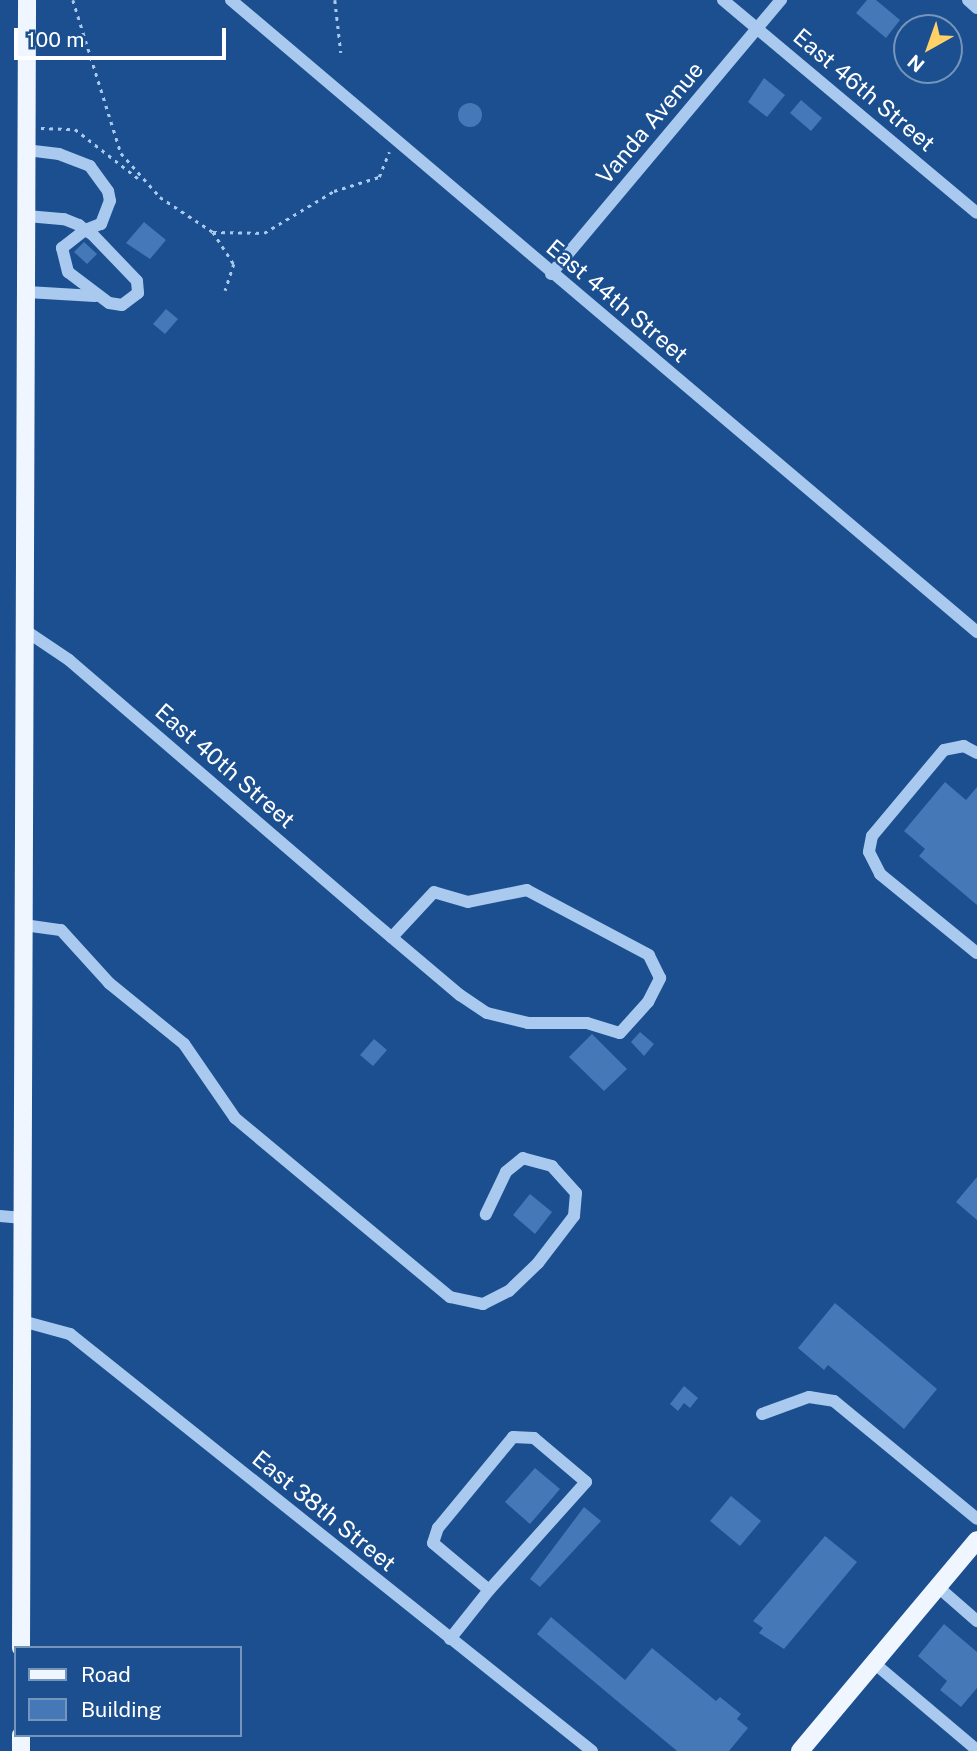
<!DOCTYPE html>
<style>
body{margin:0}
#map{position:relative;width:977px;height:1751px;overflow:hidden;background:#1b4f8f;font-family:"Public Sans",sans-serif}
div>[style]{position:absolute}
.building>*{inset:0;background:#4478b7}
.round{border-radius:50%}
.path>*{height:2.5px;margin-top:-1.25px;transform-origin:0;background:repeating-linear-gradient(90deg,#a9c9ee 0 3.5px,transparent 0 8.5px)}
.minor>*{height:12px;margin:-6px;padding:0 6px;transform-origin:6px;border-radius:6px;background:#a9c9ee}
.major>*{height:18px;margin:-9px;padding:0 9px;transform-origin:9px;border-radius:9px;background:#f0f6ff}
span{translate:-50% -50%;white-space:nowrap;text-align:center;line-height:1.15;-webkit-text-stroke:5px #1b4f8f;paint-order:stroke}
.street-label{font-size:23px;color:#fff}
.legend{position:absolute;left:14px;top:1646px;width:228px;height:91px;box-sizing:border-box;background:#1b4f8f;border:2px solid #7695bc;margin:0;padding:9px 12px;list-style:none;font-size:21px;color:#fff}
.legend li{display:flex;align-items:center;gap:14px;height:35px}
.legend b{width:35px;border:2px solid #7695bc}
.north{position:absolute;left:893px;top:14px;width:70px;height:70px;box-sizing:border-box;background:#1b4f8f;border:2px solid #7695bc;border-radius:50%;rotate:220deg;font-size:19px;font-weight:700;line-height:28px;text-align:center;color:#fff}
.north::after{content:'';display:block;margin:auto;width:24px;height:32px;background:#ffd166;clip-path:polygon(50% 0,100% 100%,50% 72%,0 100%)}
.scale{position:absolute;left:14px;top:28px;width:212px;height:32px;box-sizing:border-box;border:4px solid #fff;border-top:0;padding-left:9px;font-size:21px;line-height:24px;white-space:nowrap;color:#fff;-webkit-text-stroke:5px #1b4f8f;paint-order:stroke}
</style>
<div id="map">
<div class="building">
<div style="clip-path:polygon(867px 0,876px 0,900px 20px,886px 38px,856px 13px)"></div>
<div style="clip-path:polygon(764px 78px,785px 95px,767px 117px,748px 102px)"></div>
<div style="clip-path:polygon(801px 100px,822px 118px,811px 131px,790px 113px)"></div>
<div class="round" style="left:458px;top:103px;width:24px;height:24px"></div>
<div style="clip-path:polygon(144px 222px,166px 240px,150px 259px,126px 243px)"></div>
<div style="clip-path:polygon(84px 242px,97px 254px,87px 264px,74px 252px)"></div>
<div style="clip-path:polygon(166px 309px,178px 319px,165px 334px,153px 324px)"></div>
<div style="clip-path:polygon(945px 782px,966px 800px,977px 787px,977px 905px,919px 856px,925px 849px,904px 831px)"></div>
<div style="clip-path:polygon(640px 1032px,654px 1044px,644px 1056px,631px 1042px)"></div>
<div style="clip-path:polygon(592px 1034px,627px 1069px,604px 1091px,569px 1057px)"></div>
<div style="clip-path:polygon(374px 1039px,387px 1050px,373px 1066px,360px 1055px)"></div>
<div style="clip-path:polygon(977px 1177px,977px 1220px,956px 1202px)"></div>
<div style="clip-path:polygon(530px 1194px,552px 1212px,535px 1234px,513px 1215px)"></div>
<div style="clip-path:polygon(835px 1303px,937px 1389px,904px 1429px,828px 1365px,824px 1370px,798px 1348px)"></div>
<div style="clip-path:polygon(684px 1386px,698px 1398px,690px 1408px,684px 1403px,678px 1411px,670px 1404px)"></div>
<div style="clip-path:polygon(535px 1468px,560px 1489px,530px 1524px,505px 1502px)"></div>
<div style="clip-path:polygon(731px 1496px,761px 1521px,740px 1546px,710px 1521px)"></div>
<div style="clip-path:polygon(584px 1507px,601px 1521px,540px 1587px,530px 1579px)"></div>
<div style="clip-path:polygon(825px 1536px,857px 1562px,784px 1649px,759px 1633px,763px 1628px,753px 1621px)"></div>
<div style="clip-path:polygon(551px 1617px,625px 1680px,652px 1648px,716px 1701px,720px 1697px,741px 1714px,737px 1719px,748px 1728px,729px 1751px,677px 1751px,537px 1634px)"></div>
<div style="clip-path:polygon(944px 1624px,977px 1652px,977px 1688px,961px 1707px,940px 1690px,947px 1681px,918px 1656px)"></div>
</div>
<div class="path">
<div style="left:73px;top:0;width:160px;rotate:72.6deg"></div>
<div style="left:121px;top:153px;width:59px;rotate:48.4deg"></div>
<div style="left:160px;top:197px;width:64px;rotate:33.4deg"></div>
<div style="left:213px;top:232px;width:51px;rotate:1.1deg"></div>
<div style="left:264px;top:233px;width:82px;rotate:-31deg"></div>
<div style="left:334px;top:191px;width:47px;rotate:-17.3deg"></div>
<div style="left:379px;top:177px;width:27px;rotate:-68deg"></div>
<div style="left:335px;top:0;width:53px;rotate:83.5deg"></div>
<div style="left:41px;top:128px;width:34px;rotate:2deg"></div>
<div style="left:75px;top:129px;width:81px;rotate:38deg"></div>
<div style="left:213px;top:232px;width:38px;rotate:57deg"></div>
<div style="left:234px;top:264px;width:28px;rotate:108deg"></div>
</div>
<div class="minor">
<div style="left:231px;top:0;width:978px;rotate:40.27deg"></div>
<div style="left:723px;top:0;width:331px;rotate:40deg"></div>
<div style="left:968px;top:0;width:12px;rotate:42deg"></div>
<div style="left:27px;top:216px;width:37px;rotate:5deg"></div>
<div style="left:64px;top:219px;width:16px;rotate:22deg"></div>
<div style="left:79px;top:225px;width:8px;rotate:40deg"></div>
<div style="left:85px;top:230px;width:8px;rotate:30deg"></div>
<div style="left:92px;top:234px;width:65px;rotate:46.2deg"></div>
<div style="left:137px;top:281px;width:12px;rotate:85deg"></div>
<div style="left:138px;top:293px;width:20px;rotate:143deg"></div>
<div style="left:122px;top:305px;width:13px;rotate:-171deg"></div>
<div style="left:109px;top:303px;width:51px;rotate:-142.9deg"></div>
<div style="left:68px;top:272px;width:25px;rotate:-104deg"></div>
<div style="left:62px;top:248px;width:29px;rotate:-38deg"></div>
<div style="left:85px;top:230px;width:17px;rotate:-21deg"></div>
<div style="left:101px;top:224px;width:25px;rotate:-69deg"></div>
<div style="left:110px;top:201px;width:10px;rotate:-101deg"></div>
<div style="left:108px;top:191px;width:31px;rotate:-126deg"></div>
<div style="left:90px;top:166px;width:33px;rotate:-159deg"></div>
<div style="left:59px;top:154px;width:32px;rotate:-173deg"></div>
<div style="left:551px;top:274px;width:358px;rotate:-50deg"></div>
<div style="left:27px;top:292px;width:68px;rotate:3.4deg"></div>
<div style="left:26px;top:631px;width:52px;rotate:34deg"></div>
<div style="left:69px;top:660px;width:389px;rotate:40.7deg"></div>
<div style="left:364px;top:914px;width:126px;rotate:40.2deg"></div>
<div style="left:460px;top:995px;width:32px;rotate:34deg"></div>
<div style="left:487px;top:1013px;width:42px;rotate:13.7deg"></div>
<div style="left:528px;top:1023px;width:59px"></div>
<div style="left:587px;top:1023px;width:34px;rotate:17deg"></div>
<div style="left:620px;top:1033px;width:42px;rotate:-47.9deg"></div>
<div style="left:648px;top:1002px;width:27px;rotate:-63deg"></div>
<div style="left:660px;top:978px;width:25px;rotate:-116deg"></div>
<div style="left:649px;top:955px;width:138px;rotate:-152deg"></div>
<div style="left:527px;top:890px;width:60px;rotate:168.5deg"></div>
<div style="left:468px;top:902px;width:35px;rotate:-164deg"></div>
<div style="left:434px;top:892px;width:62px;rotate:133deg"></div>
<div style="left:977px;top:753px;width:15px;rotate:-152deg"></div>
<div style="left:964px;top:746px;width:20px;rotate:169deg"></div>
<div style="left:944px;top:750px;width:112px;rotate:129.9deg"></div>
<div style="left:872px;top:836px;width:16px;rotate:101deg"></div>
<div style="left:869px;top:852px;width:25px;rotate:63deg"></div>
<div style="left:880px;top:874px;width:125px;rotate:39.2deg"></div>
<div style="left:24px;top:925px;width:37px;rotate:8deg"></div>
<div style="left:61px;top:930px;width:72px;rotate:47.8deg"></div>
<div style="left:109px;top:983px;width:97px;rotate:39.1deg"></div>
<div style="left:184px;top:1044px;width:90px;rotate:55.4deg"></div>
<div style="left:235px;top:1118px;width:280px;rotate:39.8deg"></div>
<div style="left:450px;top:1297px;width:34px;rotate:12deg"></div>
<div style="left:483px;top:1304px;width:29px;rotate:-27deg"></div>
<div style="left:509px;top:1291px;width:40px;rotate:-44deg"></div>
<div style="left:538px;top:1263px;width:59px;rotate:-52.5deg"></div>
<div style="left:574px;top:1216px;width:23px;rotate:-85deg"></div>
<div style="left:576px;top:1193px;width:36px;rotate:-132deg"></div>
<div style="left:552px;top:1166px;width:30px;rotate:-165deg"></div>
<div style="left:523px;top:1158px;width:22px;rotate:141deg"></div>
<div style="left:506px;top:1172px;width:47px;rotate:115.5deg"></div>
<div style="left:0;top:1216px;width:23px;rotate:5deg"></div>
<div style="left:22px;top:1321px;width:50px;rotate:15.2deg"></div>
<div style="left:70px;top:1334px;width:668px;rotate:38.62deg"></div>
<div style="left:762px;top:1414px;width:50px;rotate:-19.9deg"></div>
<div style="left:809px;top:1397px;width:25px;rotate:9deg"></div>
<div style="left:834px;top:1401px;width:185px;rotate:39.5deg"></div>
<div style="left:938px;top:1587px;width:52px;rotate:41.1deg"></div>
<div style="left:450px;top:1639px;width:63px;rotate:-51.5deg"></div>
<div style="left:489px;top:1590px;width:73px;rotate:-140deg"></div>
<div style="left:433px;top:1543px;width:16px;rotate:-72deg"></div>
<div style="left:438px;top:1528px;width:118px;rotate:-50.5deg"></div>
<div style="left:513px;top:1437px;width:21px;rotate:3deg"></div>
<div style="left:534px;top:1438px;width:68px;rotate:40.2deg"></div>
<div style="left:586px;top:1482px;width:145px;rotate:131.9deg"></div>
<div style="left:874px;top:1663px;width:135px;rotate:40.2deg"></div>
</div>
<div class="major">
<div style="left:21px;top:1648px;width:1648px;rotate:-89.79deg"></div>
<div style="left:21px;top:1751px;width:16px;rotate:-90deg"></div>
<div style="left:800px;top:1751px;width:275px;rotate:-50deg"></div>
</div>
<div class="street-label">
<span style="left:864px;top:90px;rotate:40deg">East 46th Street</span>
<span style="left:650px;top:123px;rotate:-50deg">Vanda Avenue</span>
<span style="left:617px;top:301px;rotate:40deg">East 44th Street</span>
<span style="left:225px;top:766px;rotate:41deg">East 40th Street</span>
<span style="left:324px;top:1511px;rotate:39deg">East 38th Street</span>
</div>
<ul class="legend">
<li><b style="height:9px;background:#f0f6ff"></b>Road</li>
<li><b style="height:19px;background:#4478b7"></b>Building</li>
</ul>
<div class="north">N</div>
<div class="scale">100 m</div>
</div>
